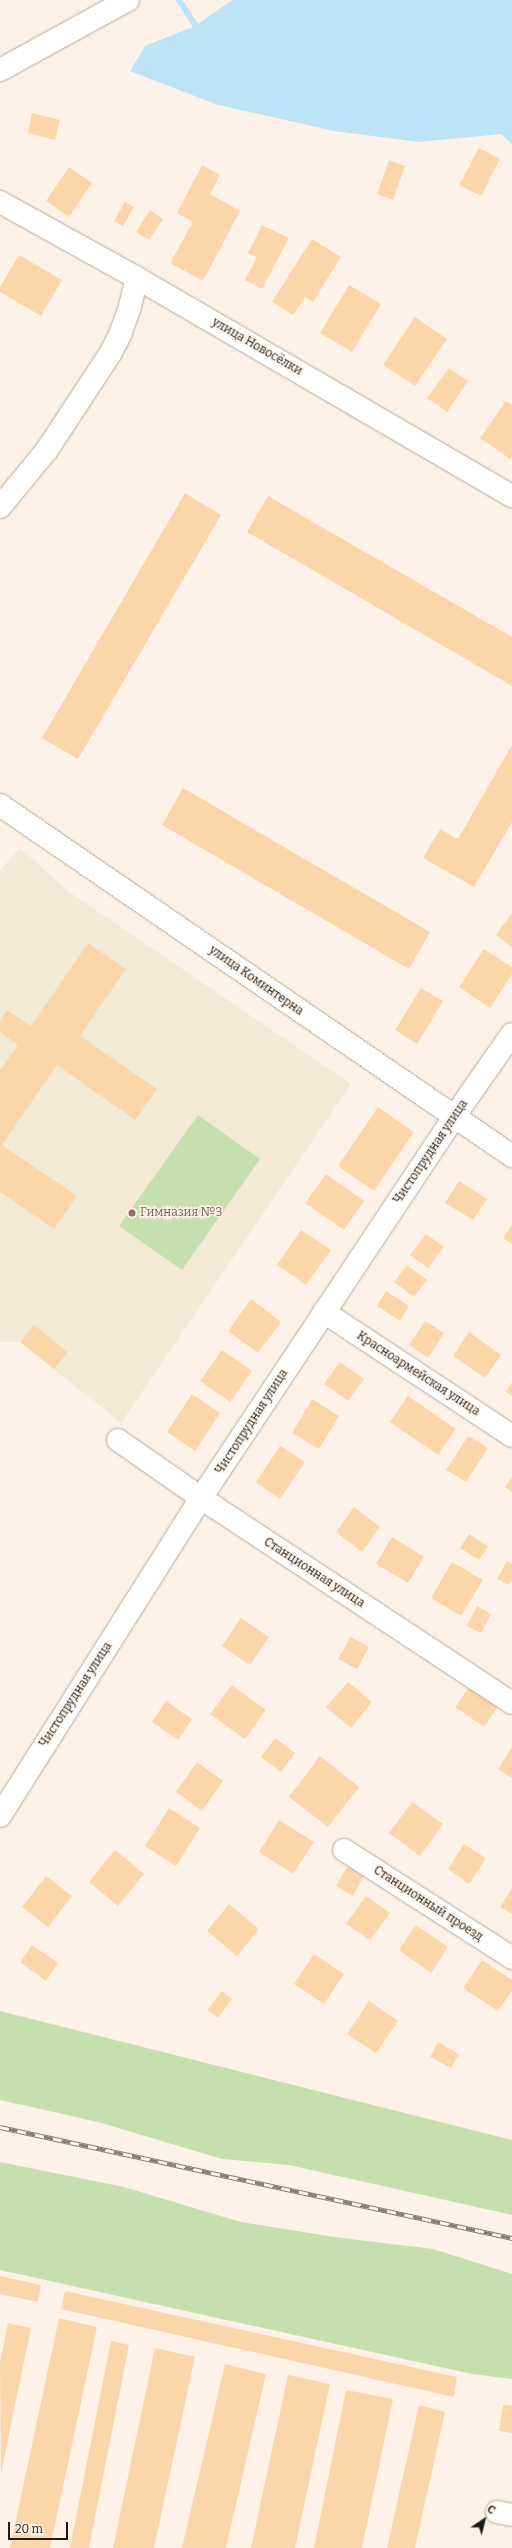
<!DOCTYPE html>
<meta charset="utf-8">
<style>
body{margin:0}
#map{position:relative;width:512px;height:2548px;overflow:hidden;background:#fef2e8;font-family:Bitter,serif}
div>[style]{position:absolute}
.education>*{inset:0;background:#f3ead5}
.green>*{inset:0;background:#c5e0ae}
.water>*{inset:0;background:#bde3f6}
.stream>*{height:6px;margin:-3px;padding:0 3px;transform-origin:3px;border-radius:3px;background:#bde3f6}
.building>*{inset:0;background:#fcd6ab}
.roads{filter:drop-shadow(0 0 1px #b7a89c) drop-shadow(0 0 1px #b7a89c)}
.minor>*{height:22px;margin:-11px;padding:0 11px;transform-origin:11px;border-radius:11px;background:#fff}
.tertiary>*{height:22px;margin:-11px;padding:0 11px;transform-origin:11px;border-radius:11px;background:#fff}
.secondary>*{height:22px;margin:-11px;padding:0 11px;transform-origin:11px;border-radius:11px;background:#fff}
.rail>*{height:4.5px;margin-top:-2.25px;transform-origin:0;background:repeating-linear-gradient(90deg,#fef2e8 0 9px,#867e76 0 18px);box-sizing:border-box;border-block:1px solid #867e76}
.dots>*{width:11px;height:11px;translate:-50% -50%;box-sizing:border-box;border:2px solid #fef2e8;border-radius:50%}
span{translate:-50% -50%;white-space:nowrap;text-align:center;line-height:1.15;-webkit-text-stroke:3px #fef2e8;paint-order:stroke}
.street-label{font-size:12px;color:#201b16}
.education-label{font-size:12px;color:#785e54}
.left{translate:0 -50%;text-align:left}
.north{position:absolute;left:464px;top:2500px;width:40px;height:40px;-webkit-text-stroke:3px #fef2e8;paint-order:stroke;rotate:35deg;font-size:11px;font-weight:700;line-height:16px;text-align:center;color:#201b16}
.north::after{content:'';display:block;margin:auto;width:14px;height:18px;background:#201b16;clip-path:polygon(50% 0,100% 100%,50% 72%,0 100%)}
.scale{position:absolute;left:8px;top:2522px;width:60px;height:18px;box-sizing:border-box;border:2px solid #201b16;border-top:0;padding-left:5px;font-size:12px;line-height:14px;white-space:nowrap;color:#201b16;-webkit-text-stroke:3px #fef2e8;paint-order:stroke}
</style>
<div id="map">
<div class="education">
<div style="clip-path:polygon(20px 848px,68px 891px,351px 1084px,121px 1423px,20px 1342px,0 1342px,0 870px)"></div>
</div>
<div class="green">
<div style="clip-path:polygon(198px 1115px,260px 1159px,182px 1270px,119px 1226px)"></div>
<div style="clip-path:polygon(0 2011px,512px 2140px,512px 2215px,289px 2165px,222px 2159px,98px 2122px,0 2100px)"></div>
<div style="clip-path:polygon(0 2162px,124px 2187px,241px 2222px,334px 2237px,433px 2249px,512px 2274px,512px 2379px,472px 2374px,0 2270px)"></div>
</div>
<div class="water">
<div style="clip-path:polygon(232px 0,512px 0,512px 144px,501px 134px,419px 142px,334px 131px,218px 105px,130px 71px,145px 46px,195px 26px)"></div>
</div>
<div class="stream">
<div style="left:179px;top:0;width:37px;rotate:57deg"></div>
</div>
<div class="building">
<div style="clip-path:polygon(32px 113px,60px 120px,55px 140px,28px 133px)"></div>
<div style="clip-path:polygon(479px 148px,500px 159px,481px 196px,459px 185px)"></div>
<div style="clip-path:polygon(389px 160px,405px 166px,393px 200px,377px 194px)"></div>
<div style="clip-path:polygon(202px 165px,220px 175px,210px 194px,240px 211px,203px 281px,170px 263px,193px 222px,177px 213px)"></div>
<div style="clip-path:polygon(69px 167px,92px 183px,69px 217px,46px 201px)"></div>
<div style="clip-path:polygon(125px 202px,134px 207px,123px 226px,114px 221px)"></div>
<div style="clip-path:polygon(150px 210px,163px 219px,149px 240px,136px 232px)"></div>
<div style="clip-path:polygon(262px 225px,289px 238px,262px 289px,245px 280px,257px 257px,248px 253px)"></div>
<div style="clip-path:polygon(312px 239px,341px 257px,313px 302px,305px 297px,293px 315px,272px 302px)"></div>
<div style="clip-path:polygon(19px 255px,62px 280px,41px 316px,0 292px,0 287px)"></div>
<div style="clip-path:polygon(349px 285px,381px 304px,352px 352px,320px 333px)"></div>
<div style="clip-path:polygon(415px 317px,447px 339px,415px 386px,383px 365px)"></div>
<div style="clip-path:polygon(449px 368px,468px 381px,447px 412px,427px 398px)"></div>
<div style="clip-path:polygon(506px 401px,512px 405px,512px 456px,510px 459px,480px 438px)"></div>
<div style="clip-path:polygon(185px 493px,221px 515px,78px 759px,42px 738px)"></div>
<div style="clip-path:polygon(268px 496px,512px 637px,512px 686px,247px 532px)"></div>
<div style="clip-path:polygon(512px 745px,512px 822px,474px 887px,423px 858px,440px 829px,458px 839px)"></div>
<div style="clip-path:polygon(183px 788px,430px 932px,409px 969px,162px 825px)"></div>
<div style="clip-path:polygon(512px 913px,512px 947px,496px 935px)"></div>
<div style="clip-path:polygon(88px 943px,126px 969px,80px 1036px,157px 1089px,135px 1120px,57px 1065px,2px 1145px,77px 1196px,54px 1229px,0 1192px,0 1070px,18px 1045px,0 1032px,0 1021px,7px 1010px,31px 1026px)"></div>
<div style="clip-path:polygon(484px 949px,512px 967px,512px 974px,490px 1008px,459px 987px)"></div>
<div style="clip-path:polygon(421px 988px,443px 1001px,417px 1044px,395px 1030px)"></div>
<div style="clip-path:polygon(378px 1107px,414px 1132px,374px 1191px,338px 1166px)"></div>
<div style="clip-path:polygon(326px 1174px,364px 1201px,344px 1230px,305px 1203px)"></div>
<div style="clip-path:polygon(459px 1181px,487px 1199px,473px 1220px,445px 1203px)"></div>
<div style="clip-path:polygon(512px 1225px,512px 1244px,503px 1238px)"></div>
<div style="clip-path:polygon(301px 1230px,331px 1250px,306px 1285px,277px 1265px)"></div>
<div style="clip-path:polygon(426px 1234px,444px 1247px,428px 1268px,410px 1255px)"></div>
<div style="clip-path:polygon(407px 1265px,427px 1280px,414px 1297px,394px 1282px)"></div>
<div style="clip-path:polygon(386px 1291px,409px 1306px,400px 1321px,377px 1306px)"></div>
<div style="clip-path:polygon(251px 1299px,281px 1322px,258px 1353px,228px 1331px)"></div>
<div style="clip-path:polygon(425px 1321px,444px 1333px,428px 1358px,409px 1345px)"></div>
<div style="clip-path:polygon(34px 1325px,68px 1352px,54px 1369px,20px 1342px)"></div>
<div style="clip-path:polygon(469px 1332px,501px 1355px,485px 1378px,453px 1356px)"></div>
<div style="clip-path:polygon(222px 1350px,252px 1371px,230px 1402px,200px 1381px)"></div>
<div style="clip-path:polygon(340px 1362px,364px 1379px,348px 1401px,324px 1384px)"></div>
<div style="clip-path:polygon(512px 1382px,512px 1396px,506px 1392px)"></div>
<div style="clip-path:polygon(192px 1394px,220px 1413px,195px 1451px,167px 1432px)"></div>
<div style="clip-path:polygon(408px 1396px,456px 1429px,438px 1455px,390px 1422px)"></div>
<div style="clip-path:polygon(312px 1399px,339px 1416px,319px 1449px,292px 1433px)"></div>
<div style="clip-path:polygon(468px 1436px,488px 1448px,466px 1482px,446px 1470px)"></div>
<div style="clip-path:polygon(280px 1446px,305px 1462px,280px 1499px,256px 1482px)"></div>
<div style="clip-path:polygon(512px 1477px,512px 1492px,505px 1487px)"></div>
<div style="clip-path:polygon(354px 1507px,380px 1527px,362px 1552px,336px 1532px)"></div>
<div style="clip-path:polygon(469px 1534px,488px 1546px,479px 1560px,460px 1548px)"></div>
<div style="clip-path:polygon(392px 1537px,424px 1557px,408px 1583px,376px 1564px)"></div>
<div style="clip-path:polygon(507px 1561px,512px 1564px,512px 1580px,509px 1585px,497px 1579px)"></div>
<div style="clip-path:polygon(452px 1562px,483px 1580px,461px 1616px,431px 1598px)"></div>
<div style="clip-path:polygon(477px 1606px,491px 1614px,481px 1633px,467px 1626px)"></div>
<div style="clip-path:polygon(241px 1618px,269px 1637px,250px 1665px,222px 1646px)"></div>
<div style="clip-path:polygon(351px 1637px,369px 1647px,357px 1669px,338px 1659px)"></div>
<div style="clip-path:polygon(348px 1682px,372px 1702px,351px 1728px,326px 1707px)"></div>
<div style="clip-path:polygon(232px 1685px,266px 1710px,245px 1739px,210px 1714px)"></div>
<div style="clip-path:polygon(470px 1686px,499px 1705px,484px 1727px,455px 1707px)"></div>
<div style="clip-path:polygon(166px 1701px,192px 1719px,178px 1740px,152px 1722px)"></div>
<div style="clip-path:polygon(275px 1738px,295px 1753px,281px 1772px,261px 1757px)"></div>
<div style="clip-path:polygon(512px 1748px,512px 1778px,498px 1769px)"></div>
<div style="clip-path:polygon(320px 1756px,359px 1787px,328px 1827px,289px 1797px)"></div>
<div style="clip-path:polygon(197px 1762px,223px 1781px,202px 1811px,176px 1792px)"></div>
<div style="clip-path:polygon(412px 1802px,443px 1824px,420px 1856px,389px 1833px)"></div>
<div style="clip-path:polygon(169px 1808px,200px 1828px,176px 1866px,145px 1846px)"></div>
<div style="clip-path:polygon(279px 1820px,314px 1842px,293px 1874px,259px 1852px)"></div>
<div style="clip-path:polygon(464px 1844px,486px 1858px,469px 1884px,448px 1869px)"></div>
<div style="clip-path:polygon(115px 1850px,144px 1874px,118px 1906px,89px 1882px)"></div>
<div style="clip-path:polygon(349px 1864px,365px 1874px,353px 1896px,336px 1886px)"></div>
<div style="clip-path:polygon(46px 1876px,72px 1896px,48px 1927px,22px 1907px)"></div>
<div style="clip-path:polygon(512px 1888px,512px 1914px,500px 1907px)"></div>
<div style="clip-path:polygon(366px 1896px,390px 1913px,370px 1940px,346px 1924px)"></div>
<div style="clip-path:polygon(229px 1904px,259px 1929px,237px 1956px,207px 1931px)"></div>
<div style="clip-path:polygon(416px 1925px,448px 1947px,431px 1973px,399px 1950px)"></div>
<div style="clip-path:polygon(32px 1945px,58px 1963px,46px 1981px,20px 1962px)"></div>
<div style="clip-path:polygon(314px 1954px,344px 1974px,324px 2004px,294px 1984px)"></div>
<div style="clip-path:polygon(482px 1960px,512px 1980px,512px 1991px,498px 2011px,463px 1988px)"></div>
<div style="clip-path:polygon(222px 1991px,232px 1999px,218px 2018px,207px 2010px)"></div>
<div style="clip-path:polygon(369px 2001px,398px 2021px,376px 2053px,347px 2034px)"></div>
<div style="clip-path:polygon(438px 2042px,459px 2054px,451px 2068px,430px 2057px)"></div>
<div style="clip-path:polygon(0 2276px,41px 2285px,38px 2302px,0 2294px)"></div>
<div style="clip-path:polygon(65px 2291px,457px 2377px,454px 2397px,61px 2309px)"></div>
<div style="clip-path:polygon(59px 2318px,97px 2327px,50px 2548px,10px 2548px)"></div>
<div style="clip-path:polygon(8px 2323px,31px 2328px,1px 2473px,0 2363px)"></div>
<div style="clip-path:polygon(111px 2341px,129px 2345px,89px 2548px,70px 2548px)"></div>
<div style="clip-path:polygon(155px 2348px,195px 2357px,154px 2548px,113px 2548px)"></div>
<div style="clip-path:polygon(225px 2364px,266px 2374px,226px 2548px,182px 2548px)"></div>
<div style="clip-path:polygon(288px 2375px,330px 2384px,295px 2548px,251px 2548px)"></div>
<div style="clip-path:polygon(346px 2390px,393px 2399px,362px 2548px,314px 2548px)"></div>
<div style="clip-path:polygon(419px 2405px,445px 2412px,415px 2548px,387px 2548px)"></div>
<div style="clip-path:polygon(503px 2405px,512px 2406px,512px 2433px,499px 2431px)"></div>
</div>
<div class="roads">
<div class="minor">
<div style="left:0;top:805px;width:621px;rotate:34.43deg"></div>
<div style="left:324px;top:1312px;width:225px;rotate:33.4deg"></div>
<div style="left:118px;top:1440px;width:101px;rotate:34.9deg"></div>
<div style="left:201px;top:1498px;width:372px;rotate:33.4deg"></div>
<div style="left:0;top:1816px;width:376px;rotate:-57.7deg"></div>
<div style="left:201px;top:1498px;width:457px;rotate:-56.4deg"></div>
<div style="left:454px;top:1117px;width:101px;rotate:-55.1deg"></div>
<div style="left:344px;top:1850px;width:200px;rotate:32.7deg"></div>
<div style="left:497px;top:2512px;width:15px;rotate:11deg"></div>
</div>
<div class="tertiary">
<div style="left:0;top:70px;width:146px;rotate:-28.7deg"></div>
<div style="left:137px;top:278px;width:434px;rotate:30.2deg"></div>
</div>
<div class="secondary">
<div style="left:0;top:202px;width:157px;rotate:29deg"></div>
<div style="left:137px;top:278px;width:30px;rotate:104deg"></div>
<div style="left:130px;top:307px;width:30px;rotate:110deg"></div>
<div style="left:120px;top:335px;width:21px;rotate:118deg"></div>
<div style="left:110px;top:354px;width:115px;rotate:123.3deg"></div>
<div style="left:47px;top:450px;width:74px;rotate:129.5deg"></div>
</div>
</div>
<div class="rail">
<div style="left:0;top:2127px;width:524px;rotate:12.23deg"></div>
</div>
<div class="dots">
<div style="left:132px;top:1213px;background:#8d6e63"></div>
</div>
<div class="street-label">
<span style="left:257px;top:347px;rotate:30deg">улица Новосёлки</span>
<span style="left:256px;top:981px;rotate:35deg">улица Коминтерна</span>
<span style="left:431px;top:1152px;rotate:-56deg">Чистопрудная улица</span>
<span style="left:418px;top:1374px;rotate:33deg">Красноармейская улица</span>
<span style="left:252px;top:1422px;rotate:-57deg">Чистопрудная улица</span>
<span style="left:314px;top:1573px;rotate:33deg">Станционная улица</span>
<span style="left:76px;top:1695px;rotate:-57deg">Чистопрудная улица</span>
<span style="left:428px;top:1904px;rotate:33deg">Станционный проезд</span>
</div>
<div class="education-label">
<span class="left" style="left:140px;top:1213px">Гимназия №3</span>
</div>
<div class="north">С</div>
<div class="scale">20 m</div>
</div>
